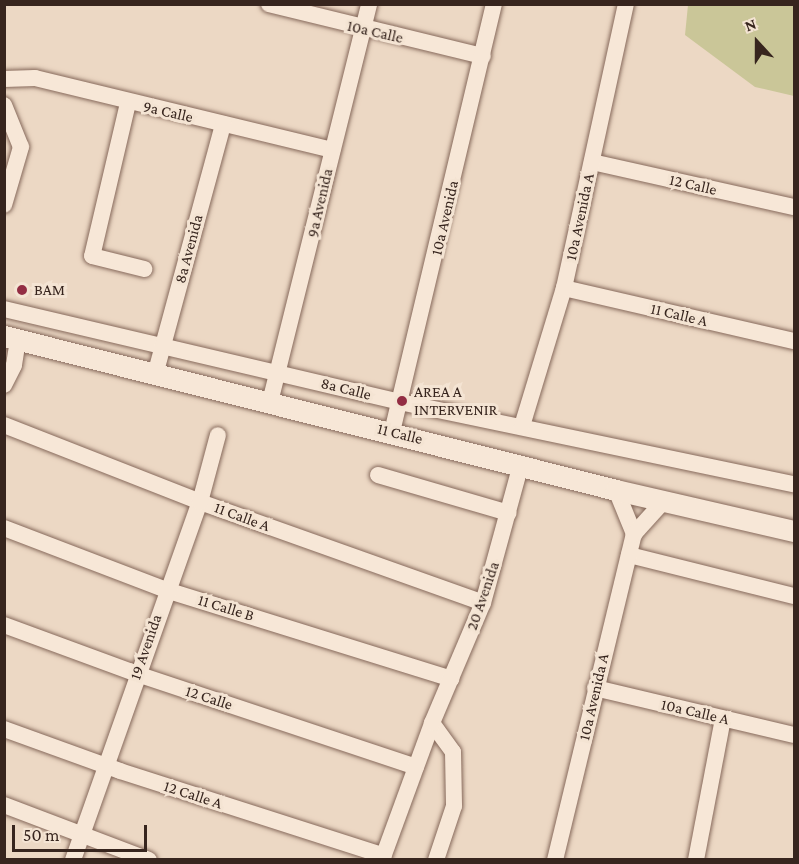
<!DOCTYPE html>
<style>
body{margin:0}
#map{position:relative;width:799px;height:864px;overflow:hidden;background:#ecd8c4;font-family:"Crimson Pro",serif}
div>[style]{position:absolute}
.green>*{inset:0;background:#cac698}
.roads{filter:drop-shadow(0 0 2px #86695b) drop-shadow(0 0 2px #86695b)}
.minor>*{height:16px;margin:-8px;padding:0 8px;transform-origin:8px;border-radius:8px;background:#f7e7d7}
.tertiary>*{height:21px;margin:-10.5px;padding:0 10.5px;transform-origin:10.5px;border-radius:10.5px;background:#f7e7d7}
.dots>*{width:16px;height:16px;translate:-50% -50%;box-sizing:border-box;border:3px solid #f4e4d3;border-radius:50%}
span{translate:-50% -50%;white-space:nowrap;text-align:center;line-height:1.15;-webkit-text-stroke:6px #f4e4d3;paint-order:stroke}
.street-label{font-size:16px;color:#37251e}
.poi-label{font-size:16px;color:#37251e}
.left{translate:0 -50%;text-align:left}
.frame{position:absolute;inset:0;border:6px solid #37251e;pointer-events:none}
.north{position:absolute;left:727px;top:12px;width:60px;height:60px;-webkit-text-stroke:4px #f4e4d3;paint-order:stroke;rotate:339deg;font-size:16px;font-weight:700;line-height:24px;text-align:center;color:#37251e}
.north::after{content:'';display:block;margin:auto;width:21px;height:27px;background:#37251e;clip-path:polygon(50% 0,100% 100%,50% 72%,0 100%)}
.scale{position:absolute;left:12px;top:825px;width:135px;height:27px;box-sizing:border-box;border:3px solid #37251e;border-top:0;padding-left:8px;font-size:18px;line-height:21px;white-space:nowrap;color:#37251e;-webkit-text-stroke:4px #f4e4d3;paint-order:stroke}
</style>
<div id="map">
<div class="green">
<div style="clip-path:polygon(688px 5px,794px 5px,794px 96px,755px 87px,685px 35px)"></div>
</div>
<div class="roads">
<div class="minor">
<div style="left:269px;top:4px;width:220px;rotate:13.7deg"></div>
<div style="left:4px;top:79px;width:31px;rotate:-2deg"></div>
<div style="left:35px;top:78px;width:306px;rotate:13.6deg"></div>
<div style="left:128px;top:103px;width:157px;rotate:103.2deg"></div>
<div style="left:92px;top:256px;width:54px;rotate:14deg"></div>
<div style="left:4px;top:105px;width:45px;rotate:68deg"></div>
<div style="left:21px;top:147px;width:60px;rotate:106.3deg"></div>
<div style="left:592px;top:162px;width:207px;rotate:12.6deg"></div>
<div style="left:564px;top:288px;width:236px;rotate:13deg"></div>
<div style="left:4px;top:309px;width:407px;rotate:13.2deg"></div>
<div style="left:400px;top:402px;width:402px;rotate:11.8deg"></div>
<div style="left:155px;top:375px;width:260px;rotate:-74.8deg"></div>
<div style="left:4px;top:385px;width:22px;rotate:-63deg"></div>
<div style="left:14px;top:365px;width:25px;rotate:-81deg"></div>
<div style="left:270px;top:402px;width:410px;rotate:-76deg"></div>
<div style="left:4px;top:425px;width:211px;rotate:21.4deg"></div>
<div style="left:200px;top:502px;width:300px;rotate:19.6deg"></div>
<div style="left:522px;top:426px;width:144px;rotate:-73.1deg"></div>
<div style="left:564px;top:288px;width:291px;rotate:-77.7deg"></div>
<div style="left:392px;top:432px;width:440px;rotate:-76.6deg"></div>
<div style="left:378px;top:475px;width:136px;rotate:16.2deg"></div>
<div style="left:616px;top:490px;width:48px;rotate:67.8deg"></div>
<div style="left:4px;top:528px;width:173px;rotate:20.9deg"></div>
<div style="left:166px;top:590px;width:299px;rotate:17.3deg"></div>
<div style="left:629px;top:555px;width:170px;rotate:14deg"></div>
<div style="left:4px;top:625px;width:142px;rotate:20.2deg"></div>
<div style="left:137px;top:674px;width:294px;rotate:18.4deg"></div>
<div style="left:595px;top:688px;width:204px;rotate:13.3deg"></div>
<div style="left:432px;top:723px;width:36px;rotate:54deg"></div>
<div style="left:453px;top:752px;width:54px;rotate:88.9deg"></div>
<div style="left:454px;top:806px;width:57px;rotate:108.4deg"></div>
<div style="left:4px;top:729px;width:123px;rotate:19.9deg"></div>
<div style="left:120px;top:771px;width:277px;rotate:17.8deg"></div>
<div style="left:4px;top:805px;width:155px;rotate:20.8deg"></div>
<div style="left:73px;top:860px;width:380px;rotate:-70.5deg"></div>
<div style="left:200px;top:502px;width:69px;rotate:-75deg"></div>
<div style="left:382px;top:860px;width:146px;rotate:-69.9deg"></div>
<div style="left:432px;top:723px;width:130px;rotate:-67deg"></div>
<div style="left:483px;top:603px;width:144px;rotate:-74.7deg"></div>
<div style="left:555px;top:860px;width:335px;rotate:-76.4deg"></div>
<div style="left:634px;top:534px;width:43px;rotate:-47.8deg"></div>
<div style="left:696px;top:860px;width:144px;rotate:-79.2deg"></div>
</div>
<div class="tertiary">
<div style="left:4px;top:336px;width:631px;rotate:14.12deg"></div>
<div style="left:616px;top:490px;width:183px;rotate:13deg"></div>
</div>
</div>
<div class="dots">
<div style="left:22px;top:290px;background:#932d43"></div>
<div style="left:402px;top:401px;background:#932d43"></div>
</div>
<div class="street-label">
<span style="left:375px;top:32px;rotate:13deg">10a Calle</span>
<span style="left:168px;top:112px;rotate:13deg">9a Calle</span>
<span style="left:693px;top:185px;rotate:13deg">12 Calle</span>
<span style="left:320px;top:203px;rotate:-77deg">9a Avenida</span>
<span style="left:580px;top:217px;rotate:-78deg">10a Avenida A</span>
<span style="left:445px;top:218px;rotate:-77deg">10a Avenida</span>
<span style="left:189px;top:249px;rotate:-75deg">8a Avenida</span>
<span style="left:679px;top:315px;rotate:13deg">11 Calle A</span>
<span style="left:346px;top:389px;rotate:14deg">8a Calle</span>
<span style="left:400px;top:434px;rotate:14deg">11 Calle</span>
<span style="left:242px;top:517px;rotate:20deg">11 Calle A</span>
<span style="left:483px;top:596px;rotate:-71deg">20 Avenida</span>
<span style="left:226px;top:608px;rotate:17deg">11 Calle B</span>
<span style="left:146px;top:647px;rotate:-71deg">19 Avenida</span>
<span style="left:594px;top:697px;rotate:-77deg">10a Avenida A</span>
<span style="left:209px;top:698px;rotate:18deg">12 Calle</span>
<span style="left:695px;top:712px;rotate:13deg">10a Calle A</span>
<span style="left:193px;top:795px;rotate:18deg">12 Calle A</span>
</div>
<div class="poi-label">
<span class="left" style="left:34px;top:290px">BAM</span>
<span class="left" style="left:414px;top:401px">AREA A<br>INTERVENIR</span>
</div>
<div class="frame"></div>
<div class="north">N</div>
<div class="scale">50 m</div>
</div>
